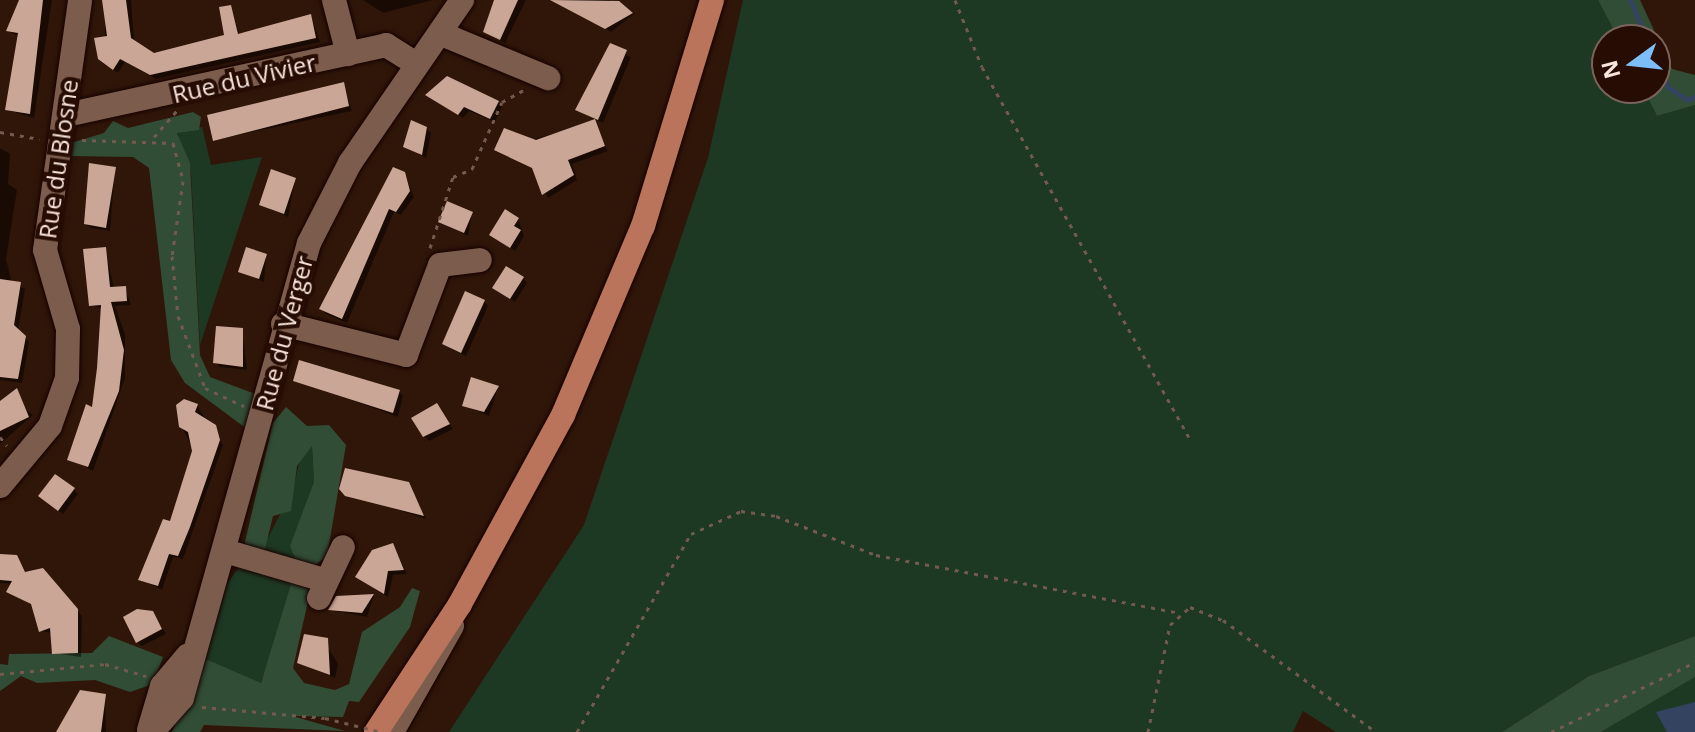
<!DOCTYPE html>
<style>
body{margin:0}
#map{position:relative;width:1695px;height:732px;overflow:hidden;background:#301609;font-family:"Open Sans",sans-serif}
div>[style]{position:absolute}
.green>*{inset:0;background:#1e3923}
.forest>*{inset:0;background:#314d35}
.water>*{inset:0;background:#344460}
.shadow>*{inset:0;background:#0007}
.stream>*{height:5px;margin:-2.5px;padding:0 2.5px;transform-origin:2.5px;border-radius:2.5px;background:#344460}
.building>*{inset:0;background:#caa696}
.path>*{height:3px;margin-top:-1.5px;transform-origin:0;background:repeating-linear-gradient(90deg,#725a4e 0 4px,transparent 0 10px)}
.roads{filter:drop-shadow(0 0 2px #170200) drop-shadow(0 0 2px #170200)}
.minor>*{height:24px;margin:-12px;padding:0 12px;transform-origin:12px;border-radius:12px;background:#7c5c4d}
.major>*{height:24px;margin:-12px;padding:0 12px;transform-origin:12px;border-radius:12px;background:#b9745b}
.path-bridge>*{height:3px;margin-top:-1.5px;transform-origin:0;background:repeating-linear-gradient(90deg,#725a4e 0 4px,transparent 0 10px)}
span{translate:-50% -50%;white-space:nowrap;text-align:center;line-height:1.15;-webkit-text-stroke:8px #260c02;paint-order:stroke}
.street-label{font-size:24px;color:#f9e5dd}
.north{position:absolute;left:1591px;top:24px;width:80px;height:80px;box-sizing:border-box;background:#260c02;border:2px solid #7a635a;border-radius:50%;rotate:255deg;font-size:22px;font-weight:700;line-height:32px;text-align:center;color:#f9e5dd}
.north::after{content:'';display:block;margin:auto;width:28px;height:36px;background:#7dbef9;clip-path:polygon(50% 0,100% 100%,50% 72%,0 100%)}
</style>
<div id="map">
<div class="green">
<div style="clip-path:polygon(743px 0,1598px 0,1619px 40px,1607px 40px,1607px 88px,1643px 88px,1657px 116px,1695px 105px,1695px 636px,1589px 676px,1502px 732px,1336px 732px,1303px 711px,1293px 732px,449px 732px,584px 525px,708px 158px)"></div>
<div style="clip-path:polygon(202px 127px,211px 165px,262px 157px,200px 345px,191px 171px,177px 132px)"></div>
<div style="clip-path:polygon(312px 446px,314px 482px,292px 550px,296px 560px,261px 551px,293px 490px,301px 454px)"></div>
<div style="clip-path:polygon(243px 563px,298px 578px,259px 687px,203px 658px,228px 582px)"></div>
<div style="clip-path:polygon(1695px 677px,1695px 732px,1601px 732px,1692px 678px)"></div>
</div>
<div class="forest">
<div style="clip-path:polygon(1598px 0,1640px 0,1672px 69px,1695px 75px,1695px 105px,1657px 116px,1643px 88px,1655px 88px,1655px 40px,1619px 40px)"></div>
<div style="clip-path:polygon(193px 112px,201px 117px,199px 130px,177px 133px,190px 163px,200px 355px,210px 377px,258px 395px,247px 429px,185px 383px,171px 360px,149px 168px,133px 157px,70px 156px,71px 143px,104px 133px,113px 121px,128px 128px)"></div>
<div style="clip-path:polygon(286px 407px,307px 426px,329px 425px,346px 445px,327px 556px,313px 567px,296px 560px,290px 546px,314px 482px,312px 446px,297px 466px,291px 511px,273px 516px,265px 549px,244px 546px,273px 423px)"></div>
<div style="clip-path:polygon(292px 581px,311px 588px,293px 668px,304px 683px,335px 690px,349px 684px,362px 632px,400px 607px,412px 588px,420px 591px,410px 627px,359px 702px,349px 701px,343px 717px,292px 716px,345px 731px,204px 725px,200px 732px,172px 732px,203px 658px,261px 683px)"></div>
<div style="clip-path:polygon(109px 636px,163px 657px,153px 684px,130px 692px,95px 680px,37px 683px,21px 676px,0 691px,0 664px,8px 665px,9px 654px,92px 653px)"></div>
<div style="clip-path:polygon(1695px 636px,1695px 677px,1601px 732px,1502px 732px,1589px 676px)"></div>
</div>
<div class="water">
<div style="clip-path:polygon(1695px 702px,1695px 732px,1667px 732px,1656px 712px)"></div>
</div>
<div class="shadow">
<div style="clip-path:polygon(21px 0,52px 0,34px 118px,7px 110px,20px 37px,8px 31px)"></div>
<div style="clip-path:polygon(105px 0,131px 0,134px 42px,153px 55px,226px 36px,231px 7px,240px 36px,311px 16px,320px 42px,156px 79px,125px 62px,118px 73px,105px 64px)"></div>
<div style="clip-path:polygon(363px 0,433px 0,383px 13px)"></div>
<div style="clip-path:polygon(499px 0,526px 0,505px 43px,485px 32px)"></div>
<div style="clip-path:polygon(561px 0,609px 0,635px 13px,611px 32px)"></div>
<div style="clip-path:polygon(610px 46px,631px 57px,603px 123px,578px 110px)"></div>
<div style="clip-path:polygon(343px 85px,352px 111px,214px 140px)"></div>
<div style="clip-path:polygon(428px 95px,498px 102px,502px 107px,495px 122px,469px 111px,463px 118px)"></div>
<div style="clip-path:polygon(594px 122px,608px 151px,572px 164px,577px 180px,548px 198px,535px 170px,496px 150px)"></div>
<div style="clip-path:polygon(426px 128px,431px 133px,426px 158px,405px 146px)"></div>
<div style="clip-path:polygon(0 148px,10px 154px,8px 184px,17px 190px,6px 259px,12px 283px,25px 289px,18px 331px,29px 342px,22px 383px,0 380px)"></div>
<div style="clip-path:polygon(115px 168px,110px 231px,91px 228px,86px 224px)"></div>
<div style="clip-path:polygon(404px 174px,414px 197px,401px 215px,394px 212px,347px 323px,326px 314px,322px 309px)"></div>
<div style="clip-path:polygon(295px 180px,288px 217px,261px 205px)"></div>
<div style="clip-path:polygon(472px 214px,468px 236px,441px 221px)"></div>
<div style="clip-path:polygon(518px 219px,524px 236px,515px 251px,496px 239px)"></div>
<div style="clip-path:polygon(105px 249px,114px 288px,125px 288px,131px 305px,115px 306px,125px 334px,125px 378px,93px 471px,69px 459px,94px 409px,103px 309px,91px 305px)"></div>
<div style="clip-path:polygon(266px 256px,264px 282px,240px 272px)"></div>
<div style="clip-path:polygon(523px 278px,527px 283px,515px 302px,495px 288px)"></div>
<div style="clip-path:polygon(484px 301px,488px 306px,466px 356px,449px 348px,444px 343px)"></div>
<div style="clip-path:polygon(242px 330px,247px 370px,220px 367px,215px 362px)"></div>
<div style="clip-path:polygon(295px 380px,399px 391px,403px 396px,398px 417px)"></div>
<div style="clip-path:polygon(17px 387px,19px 404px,33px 415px,0 444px,0 401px)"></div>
<div style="clip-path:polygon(498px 388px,489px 416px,464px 405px)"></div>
<div style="clip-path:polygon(437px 405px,453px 429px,429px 441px,424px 436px)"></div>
<div style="clip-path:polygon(197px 406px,223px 445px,183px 559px,173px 557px,162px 590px,141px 579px,171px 523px,194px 451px,181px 426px)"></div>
<div style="clip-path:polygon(408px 484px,426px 519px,346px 493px)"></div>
<div style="clip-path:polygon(74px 490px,78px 494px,63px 514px,46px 500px)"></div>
<div style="clip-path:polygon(393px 545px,407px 574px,393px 575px,388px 597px,357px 577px)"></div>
<div style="clip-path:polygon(0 556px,16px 557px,27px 574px,47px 575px,82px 616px,81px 657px,54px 653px,52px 633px,41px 631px,34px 606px,8px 592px,13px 584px,0 583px)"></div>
<div style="clip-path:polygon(374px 596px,367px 617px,330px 610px,338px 598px)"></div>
<div style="clip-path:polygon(152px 613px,166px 634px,142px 646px,138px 642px)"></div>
<div style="clip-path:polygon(327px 646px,338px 664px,335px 678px,299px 662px)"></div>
<div style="clip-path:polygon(105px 696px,106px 732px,59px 732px)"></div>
</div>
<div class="stream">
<div style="left:1630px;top:0;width:43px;rotate:67deg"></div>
<div style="left:1655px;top:58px;width:32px;rotate:66deg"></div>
<div style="left:1668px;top:87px;width:23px;rotate:34deg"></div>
<div style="left:1687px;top:100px;width:9px;rotate:-21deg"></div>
</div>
<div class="building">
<div style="clip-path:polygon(19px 0,43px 0,30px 114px,5px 110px,18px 33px,6px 31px)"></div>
<div style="clip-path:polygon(102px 0,126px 0,131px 38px,154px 53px,224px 35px,219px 7px,231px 5px,238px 34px,311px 14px,316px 38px,150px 75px,120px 59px,113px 70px,98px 59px,94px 38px,107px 36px)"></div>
<div style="clip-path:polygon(494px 0,518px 0,500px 40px,483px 32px)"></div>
<div style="clip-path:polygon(550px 0,619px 1px,633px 13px,605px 29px)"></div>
<div style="clip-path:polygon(610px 43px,627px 50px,598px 120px,575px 110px)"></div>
<div style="clip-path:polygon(447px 76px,499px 101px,490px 119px,464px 107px,458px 115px,425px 95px)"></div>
<div style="clip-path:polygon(344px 82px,349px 106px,213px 141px,207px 115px)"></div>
<div style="clip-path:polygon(595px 119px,605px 146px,568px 160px,574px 175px,542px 195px,532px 168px,494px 150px,504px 128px,536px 140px)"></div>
<div style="clip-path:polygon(411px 120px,427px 127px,422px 155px,403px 147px)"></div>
<div style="clip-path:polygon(89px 163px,116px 167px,106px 228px,84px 224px)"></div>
<div style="clip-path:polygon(393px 167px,405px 172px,410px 191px,396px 212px,389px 209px,342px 319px,319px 309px)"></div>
<div style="clip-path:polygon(271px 169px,296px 178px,284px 214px,259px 205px)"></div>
<div style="clip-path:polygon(447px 201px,473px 212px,464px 233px,438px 222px)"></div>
<div style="clip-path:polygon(505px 209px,519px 218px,514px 226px,521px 230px,510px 248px,489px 235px)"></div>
<div style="clip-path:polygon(106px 247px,110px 287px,126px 286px,127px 301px,111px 302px,124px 350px,119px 391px,88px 467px,67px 460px,86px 404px,92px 407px,97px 368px,101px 305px,89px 306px,83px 249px)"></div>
<div style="clip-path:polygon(246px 247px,267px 254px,259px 279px,238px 272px)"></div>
<div style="clip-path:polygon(506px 266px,524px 277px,510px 299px,492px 288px)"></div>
<div style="clip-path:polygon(0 279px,21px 282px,14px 325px,26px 336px,18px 379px,0 377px)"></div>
<div style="clip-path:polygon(465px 291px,485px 300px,461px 353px,442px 344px)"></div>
<div style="clip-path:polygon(216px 326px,243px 328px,243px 367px,213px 363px)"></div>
<div style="clip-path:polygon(299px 360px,400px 390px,393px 413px,293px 381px)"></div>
<div style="clip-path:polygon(471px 377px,499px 386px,484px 412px,462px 406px)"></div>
<div style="clip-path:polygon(17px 388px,29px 417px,0 431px,0 401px)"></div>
<div style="clip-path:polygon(184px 399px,198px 404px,195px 412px,216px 425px,220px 440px,190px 527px,178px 556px,169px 554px,158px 586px,138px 580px,163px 519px,170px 521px,192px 451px,188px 432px,179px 427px,176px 405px)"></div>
<div style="clip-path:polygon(437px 403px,450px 424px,423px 437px,411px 418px)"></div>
<div style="clip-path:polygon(345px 468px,409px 482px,424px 516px,345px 496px,339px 489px)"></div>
<div style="clip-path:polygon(55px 474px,75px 488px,58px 511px,38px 496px)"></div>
<div style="clip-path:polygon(393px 543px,404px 570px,388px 571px,384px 594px,355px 577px,372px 550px)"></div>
<div style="clip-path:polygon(0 554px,17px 555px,25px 572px,43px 568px,78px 609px,78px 653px,52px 654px,50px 628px,39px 632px,31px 604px,6px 592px,12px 581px,0 580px)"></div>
<div style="clip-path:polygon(374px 594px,362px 613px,328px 610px,336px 596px)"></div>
<div style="clip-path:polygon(137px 609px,153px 611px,162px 629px,136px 643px,123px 617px)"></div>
<div style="clip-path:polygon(304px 634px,328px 638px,330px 675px,297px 663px)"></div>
<div style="clip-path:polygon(80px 690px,106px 694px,101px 732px,56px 732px)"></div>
</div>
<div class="path">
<div style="left:955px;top:0;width:72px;rotate:68.1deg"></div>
<div style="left:982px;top:67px;width:424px;rotate:60.8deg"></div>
<div style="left:0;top:132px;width:40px;rotate:10deg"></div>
<div style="left:154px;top:137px;width:35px;rotate:-49deg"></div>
<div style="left:82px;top:140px;width:91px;rotate:1.9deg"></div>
<div style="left:173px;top:143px;width:39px;rotate:75deg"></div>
<div style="left:183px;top:181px;width:76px;rotate:98.3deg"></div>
<div style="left:172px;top:256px;width:60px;rotate:84.3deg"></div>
<div style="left:178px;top:316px;width:77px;rotate:69.4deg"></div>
<div style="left:205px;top:388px;width:43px;rotate:24.8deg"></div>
<div style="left:430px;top:248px;width:75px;rotate:-72.1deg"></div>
<div style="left:453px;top:177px;width:21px;rotate:-23deg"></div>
<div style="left:472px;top:169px;width:73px;rotate:-65.9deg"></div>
<div style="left:502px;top:102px;width:25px;rotate:-29deg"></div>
<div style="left:0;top:437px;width:11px;rotate:52deg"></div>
<div style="left:0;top:674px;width:105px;rotate:-5.4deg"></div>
<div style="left:105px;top:664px;width:43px;rotate:16.3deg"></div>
<div style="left:202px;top:707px;width:123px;rotate:5.1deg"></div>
<div style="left:577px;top:732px;width:228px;rotate:-60.1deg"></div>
<div style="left:691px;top:534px;width:55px;rotate:-24.7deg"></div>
<div style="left:741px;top:511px;width:35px;rotate:8deg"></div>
<div style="left:776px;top:516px;width:107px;rotate:21.3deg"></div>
<div style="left:876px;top:555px;width:309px;rotate:10.8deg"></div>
<div style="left:1148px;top:732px;width:109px;rotate:-78.4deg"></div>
<div style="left:1170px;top:625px;width:27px;rotate:-42deg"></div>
<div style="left:1190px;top:607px;width:35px;rotate:22deg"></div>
<div style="left:1223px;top:620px;width:190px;rotate:36.2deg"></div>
<div style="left:1551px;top:732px;width:160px;rotate:-25.9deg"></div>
</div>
<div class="roads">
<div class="minor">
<div style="left:334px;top:0;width:56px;rotate:75.5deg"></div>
<div style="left:444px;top:35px;width:113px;rotate:22.5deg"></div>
<div style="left:66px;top:115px;width:328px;rotate:-12.3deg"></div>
<div style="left:386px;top:45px;width:36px;rotate:32deg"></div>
<div style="left:283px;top:324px;width:127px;rotate:14.1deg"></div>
<div style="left:406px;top:355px;width:96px;rotate:-69.3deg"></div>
<div style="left:440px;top:265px;width:40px;rotate:-7.1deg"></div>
<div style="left:0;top:486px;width:78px;rotate:-50.2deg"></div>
<div style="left:50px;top:426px;width:51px;rotate:-70.5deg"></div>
<div style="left:67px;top:378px;width:49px;rotate:-88.8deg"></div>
<div style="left:68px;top:329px;width:82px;rotate:-106.2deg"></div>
<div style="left:45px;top:250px;width:252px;rotate:-82deg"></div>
<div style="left:225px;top:551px;width:103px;rotate:16.3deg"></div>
<div style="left:319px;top:598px;width:56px;rotate:-64.8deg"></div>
<div style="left:149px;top:730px;width:46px;rotate:-73.5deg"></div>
<div style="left:162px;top:686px;width:40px;rotate:-50deg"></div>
<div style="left:152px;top:732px;width:45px;rotate:-48.6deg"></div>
<div style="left:182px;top:698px;width:472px;rotate:-74.4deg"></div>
<div style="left:309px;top:243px;width:90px;rotate:-62.9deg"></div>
<div style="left:350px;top:163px;width:198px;rotate:-55.5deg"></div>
<div style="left:392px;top:732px;width:122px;rotate:-60.5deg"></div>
</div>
<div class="major">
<div style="left:376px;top:732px;width:153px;rotate:-56.7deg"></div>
<div style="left:460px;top:604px;width:215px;rotate:-61.4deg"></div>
<div style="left:563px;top:415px;width:205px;rotate:-67.1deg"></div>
<div style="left:643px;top:226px;width:236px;rotate:-73deg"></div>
</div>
</div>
<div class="path-bridge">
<div style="left:325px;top:718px;width:58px;rotate:14deg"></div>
</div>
<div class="street-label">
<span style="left:244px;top:78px;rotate:-13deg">Rue du Vivier</span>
<span style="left:58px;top:159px;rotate:-82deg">Rue du Blosne</span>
<span style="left:284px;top:333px;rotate:-75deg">Rue du Verger</span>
</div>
<div class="north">N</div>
</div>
